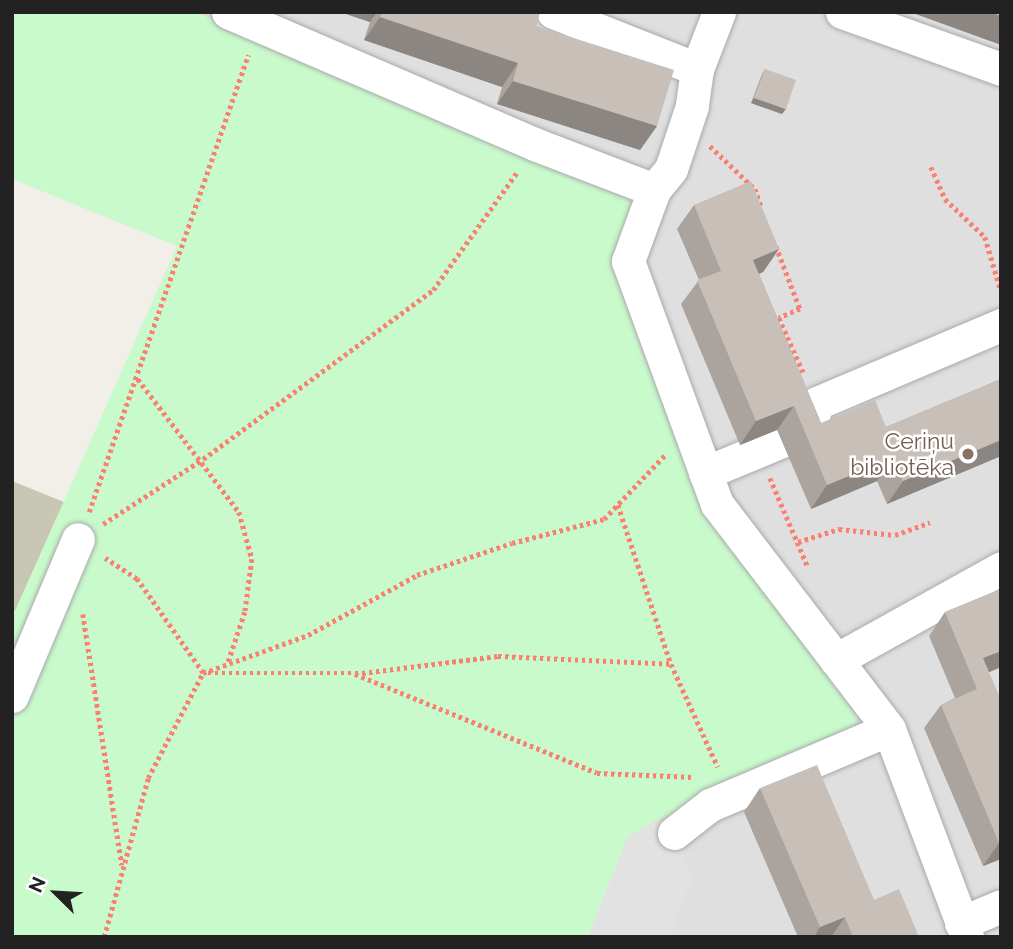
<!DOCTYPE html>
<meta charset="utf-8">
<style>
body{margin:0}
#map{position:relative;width:1013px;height:949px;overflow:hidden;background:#f2efe9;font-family:Raleway,sans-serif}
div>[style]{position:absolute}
.residential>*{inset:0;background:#e0dfdf}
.construction>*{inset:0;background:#c7c7b4}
.park>*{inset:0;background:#c8facc}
.parking>*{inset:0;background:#e2e2e2}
.path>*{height:4.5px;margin-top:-2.25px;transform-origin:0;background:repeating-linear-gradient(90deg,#fa8072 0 3.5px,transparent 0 7px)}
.roads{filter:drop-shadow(0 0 2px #a9a9a9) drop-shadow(0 0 2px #a9a9a9)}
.minor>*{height:33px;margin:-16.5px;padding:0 16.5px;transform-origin:16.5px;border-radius:16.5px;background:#fff}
.wall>*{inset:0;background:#aba49e}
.shaded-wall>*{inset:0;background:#8b8681}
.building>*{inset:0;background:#c7bfb8}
.dots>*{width:19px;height:19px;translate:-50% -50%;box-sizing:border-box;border:4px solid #fff;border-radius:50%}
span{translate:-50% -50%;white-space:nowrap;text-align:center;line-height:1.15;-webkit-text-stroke:5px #fff;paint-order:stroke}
.education-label{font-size:23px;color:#785e54}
.right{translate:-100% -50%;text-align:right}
.frame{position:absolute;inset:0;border:14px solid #222;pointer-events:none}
.north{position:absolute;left:21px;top:858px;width:70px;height:70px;-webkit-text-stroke:5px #fff;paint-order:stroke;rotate:294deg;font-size:19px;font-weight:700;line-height:28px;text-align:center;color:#222}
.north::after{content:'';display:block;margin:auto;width:24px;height:32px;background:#222;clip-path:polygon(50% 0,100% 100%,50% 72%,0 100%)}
</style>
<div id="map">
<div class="residential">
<div style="clip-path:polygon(194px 12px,1001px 12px,1001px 937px,588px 937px,628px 836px,667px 815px,708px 507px,613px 259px,638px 197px)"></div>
</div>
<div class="construction">
<div style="clip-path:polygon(12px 481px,64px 502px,15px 611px,12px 610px)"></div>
</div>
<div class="park">
<div style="clip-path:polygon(12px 12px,194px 12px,638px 197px,613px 259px,708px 507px,861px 712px,846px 739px,628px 836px,588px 937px,12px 937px,12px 618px,177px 246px,12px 179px)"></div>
</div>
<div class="parking">
<div style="clip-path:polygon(667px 815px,692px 878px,669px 937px,588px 937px,628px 836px)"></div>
</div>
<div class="path">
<div style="left:710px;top:146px;width:62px;rotate:43.7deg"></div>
<div style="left:755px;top:189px;width:20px;rotate:70deg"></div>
<div style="left:931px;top:167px;width:35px;rotate:66deg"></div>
<div style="left:945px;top:199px;width:55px;rotate:43.5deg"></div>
<div style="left:985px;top:237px;width:56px;rotate:73.5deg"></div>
<div style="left:776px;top:246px;width:67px;rotate:69.1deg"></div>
<div style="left:800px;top:309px;width:23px;rotate:157deg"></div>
<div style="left:779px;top:318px;width:61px;rotate:65.9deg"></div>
<div style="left:138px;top:379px;width:167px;rotate:52.8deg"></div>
<div style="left:239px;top:512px;width:49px;rotate:74.5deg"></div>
<div style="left:252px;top:559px;width:53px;rotate:97.5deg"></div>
<div style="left:245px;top:612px;width:54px;rotate:108.4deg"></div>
<div style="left:770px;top:478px;width:97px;rotate:66.9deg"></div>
<div style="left:618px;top:505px;width:168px;rotate:71.6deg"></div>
<div style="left:671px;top:664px;width:113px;rotate:65.5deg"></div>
<div style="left:89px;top:512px;width:484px;rotate:-70.8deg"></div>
<div style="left:103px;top:524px;width:119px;rotate:-33deg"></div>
<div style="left:203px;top:459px;width:285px;rotate:-36.3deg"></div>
<div style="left:433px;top:290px;width:146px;rotate:-54.5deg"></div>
<div style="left:798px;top:542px;width:43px;rotate:-17.6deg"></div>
<div style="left:839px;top:529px;width:56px;rotate:6.1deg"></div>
<div style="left:895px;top:535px;width:37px;rotate:-20deg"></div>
<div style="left:83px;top:614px;width:254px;rotate:81.2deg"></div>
<div style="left:203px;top:673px;width:112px;rotate:-19.9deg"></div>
<div style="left:308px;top:635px;width:124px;rotate:-28.8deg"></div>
<div style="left:417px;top:575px;width:100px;rotate:-18.6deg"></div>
<div style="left:512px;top:543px;width:95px;rotate:-14.6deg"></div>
<div style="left:604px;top:519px;width:90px;rotate:-46.4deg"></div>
<div style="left:208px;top:673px;width:154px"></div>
<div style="left:362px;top:673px;width:137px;rotate:-7.1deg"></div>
<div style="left:498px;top:656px;width:173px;rotate:2.6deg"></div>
<div style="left:355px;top:674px;width:261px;rotate:22.2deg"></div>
<div style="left:597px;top:773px;width:97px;rotate:2.4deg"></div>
<div style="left:104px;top:937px;width:165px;rotate:-74.5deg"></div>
<div style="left:148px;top:778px;width:119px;rotate:-62.4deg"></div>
<div style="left:203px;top:673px;width:115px;rotate:-125.1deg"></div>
<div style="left:137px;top:579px;width:38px;rotate:-147deg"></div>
</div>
<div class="roads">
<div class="minor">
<div style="left:228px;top:12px;width:336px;rotate:23.3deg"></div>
<div style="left:537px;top:145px;width:125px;rotate:21deg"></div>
<div style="left:553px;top:12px;width:155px;rotate:21.6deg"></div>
<div style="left:719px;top:12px;width:61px;rotate:111.1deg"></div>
<div style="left:697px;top:69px;width:37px;rotate:98deg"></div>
<div style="left:692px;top:106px;width:66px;rotate:108.4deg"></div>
<div style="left:671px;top:169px;width:27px;rotate:129deg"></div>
<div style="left:654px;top:190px;width:76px;rotate:110.1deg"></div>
<div style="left:628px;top:261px;width:259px;rotate:69.9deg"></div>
<div style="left:717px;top:504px;width:283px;rotate:52.6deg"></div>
<div style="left:889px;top:729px;width:222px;rotate:69.4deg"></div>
<div style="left:842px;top:12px;width:169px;rotate:19.7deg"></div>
<div style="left:799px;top:434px;width:11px;rotate:-27deg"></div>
<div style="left:809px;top:429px;width:27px;rotate:-73deg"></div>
<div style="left:817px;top:403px;width:200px;rotate:-23deg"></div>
<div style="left:705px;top:473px;width:83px;rotate:-22.6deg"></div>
<div style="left:836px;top:660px;width:189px;rotate:-29.1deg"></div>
<div style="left:12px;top:696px;width:170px;rotate:-67.2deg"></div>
<div style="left:674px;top:833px;width:46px;rotate:-37.9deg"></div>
<div style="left:710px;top:805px;width:194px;rotate:-23deg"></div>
<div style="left:961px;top:923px;width:43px;rotate:-23deg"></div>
</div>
</div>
<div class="wall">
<div style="clip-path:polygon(340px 12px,540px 12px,536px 26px,657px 126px,640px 150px,497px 104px,502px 87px,364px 40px,370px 22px)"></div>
<div style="clip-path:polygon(765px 69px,782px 114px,751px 103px,762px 74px)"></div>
<div style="clip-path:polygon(694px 205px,779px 249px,763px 272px,759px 274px,821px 423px,886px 427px,1001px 379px,1001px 456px,887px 504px,877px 481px,811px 509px,777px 430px,740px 445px,681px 304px,699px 280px,677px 229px)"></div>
<div style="clip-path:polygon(1001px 589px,1001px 667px,989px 672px,1001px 859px,983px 866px,924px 728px,941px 705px,955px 698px,929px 636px,945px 612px)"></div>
<div style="clip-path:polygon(760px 788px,874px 900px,919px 937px,798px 937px,744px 812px)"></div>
</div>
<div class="shaded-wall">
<div style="clip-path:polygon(340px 12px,377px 12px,370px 22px)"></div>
<div style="clip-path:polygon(910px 12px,990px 12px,1001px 16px,1001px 45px)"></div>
<div style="clip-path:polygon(380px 17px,518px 63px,502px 87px,364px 40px)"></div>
<div style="clip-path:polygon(513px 81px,657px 126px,640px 150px,497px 104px)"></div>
<div style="clip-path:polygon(754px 98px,786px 109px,782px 114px,751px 103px)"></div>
<div style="clip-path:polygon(779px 249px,763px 272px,736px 283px,753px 260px)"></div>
<div style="clip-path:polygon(794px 406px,777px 430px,740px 445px,756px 421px)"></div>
<div style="clip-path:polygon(1001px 440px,1001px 456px,887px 504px,903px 481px)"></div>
<div style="clip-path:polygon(893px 458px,877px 481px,811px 509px,827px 485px)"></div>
<div style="clip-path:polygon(1001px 651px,1001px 667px,973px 679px,983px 658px)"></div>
<div style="clip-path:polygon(1001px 842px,1001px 859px,983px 866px,999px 843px)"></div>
<div style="clip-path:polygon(845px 917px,831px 937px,814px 937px,820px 927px)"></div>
</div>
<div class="building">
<div style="clip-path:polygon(382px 12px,540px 12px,536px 26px,674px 70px,657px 126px,513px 81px,518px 63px,380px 17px)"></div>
<div style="clip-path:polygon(990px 12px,1001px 12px,1001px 16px)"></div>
<div style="clip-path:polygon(765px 69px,796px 80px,786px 109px,754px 98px)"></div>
<div style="clip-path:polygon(751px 181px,779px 249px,753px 260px,821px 423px,875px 400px,886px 427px,1001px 379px,1001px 440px,903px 481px,893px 458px,827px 485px,794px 406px,756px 421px,697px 280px,721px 271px,694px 205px)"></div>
<div style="clip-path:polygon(1001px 589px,1001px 651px,983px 658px,1001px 700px,1001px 842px,999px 843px,941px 705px,977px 689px,945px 612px)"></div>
<div style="clip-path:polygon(817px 765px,874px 900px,899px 889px,919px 937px,853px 937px,845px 917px,820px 927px,760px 788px)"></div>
</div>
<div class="dots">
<div style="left:968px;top:454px;background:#8d6e63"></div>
</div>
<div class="education-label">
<span class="right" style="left:954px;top:454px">Ceriņu<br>bibliotēka</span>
</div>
<div class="frame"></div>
<div class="north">N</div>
</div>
